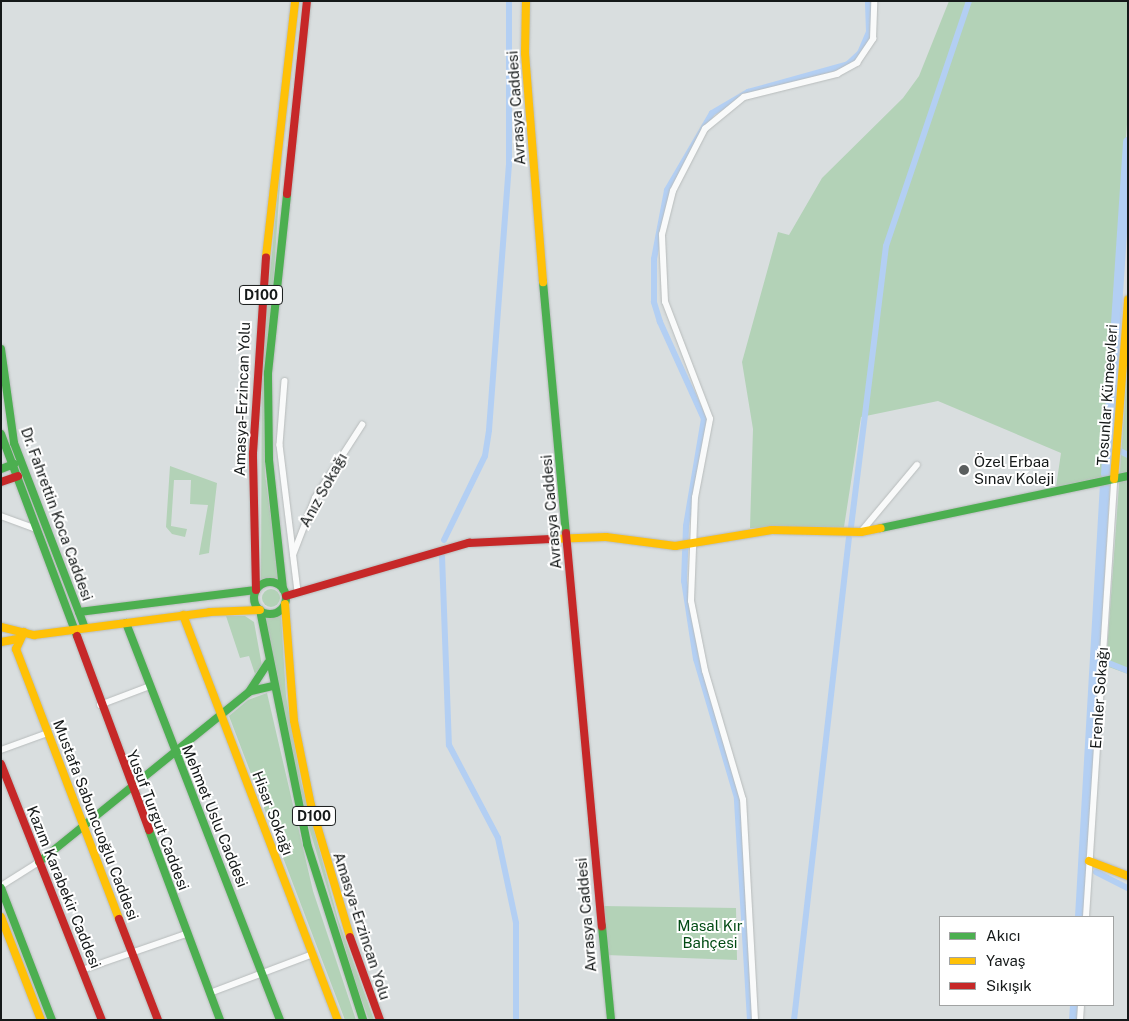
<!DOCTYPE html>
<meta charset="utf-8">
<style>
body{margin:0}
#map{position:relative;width:1129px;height:1021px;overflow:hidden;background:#d9dedf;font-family:"Public Sans",sans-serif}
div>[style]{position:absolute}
.green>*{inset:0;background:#b3d2b7}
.round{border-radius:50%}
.canal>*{height:6px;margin:-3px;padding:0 3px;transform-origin:3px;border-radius:3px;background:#b3cff3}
.river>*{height:10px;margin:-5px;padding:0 5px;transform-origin:5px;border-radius:5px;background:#b3cff3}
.roads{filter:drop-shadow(0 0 1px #b8bcbc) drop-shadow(0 0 1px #b8bcbc)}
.street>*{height:5.5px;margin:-2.75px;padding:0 2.75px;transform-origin:2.75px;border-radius:2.75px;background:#f9fafa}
.fast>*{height:8px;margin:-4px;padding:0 4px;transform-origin:4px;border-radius:4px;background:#4caf50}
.fast>.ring{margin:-4px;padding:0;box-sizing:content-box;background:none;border:8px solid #4caf50;border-radius:50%}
.slow>*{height:8px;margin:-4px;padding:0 4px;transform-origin:4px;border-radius:4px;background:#ffc107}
.jam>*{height:8px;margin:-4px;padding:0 4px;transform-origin:4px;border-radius:4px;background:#c62828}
.dots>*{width:14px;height:14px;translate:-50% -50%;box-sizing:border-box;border:2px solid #fff;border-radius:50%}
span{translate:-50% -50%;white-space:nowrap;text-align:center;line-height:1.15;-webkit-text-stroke:4px #fff;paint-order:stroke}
.shield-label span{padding:1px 4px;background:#fff;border:1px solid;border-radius:4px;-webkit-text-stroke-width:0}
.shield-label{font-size:14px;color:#151919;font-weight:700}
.street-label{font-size:15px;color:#151919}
.poi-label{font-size:15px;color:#151919}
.left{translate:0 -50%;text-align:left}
.park-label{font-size:15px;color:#024b14}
.frame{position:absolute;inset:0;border:2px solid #151919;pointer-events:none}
.legend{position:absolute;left:939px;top:916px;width:175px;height:90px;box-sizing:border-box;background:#fff;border:1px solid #a1a3a3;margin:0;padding:6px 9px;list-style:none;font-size:15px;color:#151919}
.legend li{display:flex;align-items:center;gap:10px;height:25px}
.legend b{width:25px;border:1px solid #a1a3a3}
</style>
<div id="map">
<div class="green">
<div style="clip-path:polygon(949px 1px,1128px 1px,1128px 110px,1102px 477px,1056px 487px,1061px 453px,938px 401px,861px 417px,844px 527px,750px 528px,753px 429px,742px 362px,778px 232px,789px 235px,822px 178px,903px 98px,919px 76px)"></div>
<div style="clip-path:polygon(283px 139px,264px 419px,265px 474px,279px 578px,261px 580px,262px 356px)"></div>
<div style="clip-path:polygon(1128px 359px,1128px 674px,1106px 666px)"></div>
<div style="clip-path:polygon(170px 466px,217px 483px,209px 553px,199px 555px,208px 505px,190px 504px,191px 480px,174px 480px,171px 526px,187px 529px,185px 537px,172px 534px,166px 527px)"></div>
<div class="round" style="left:262px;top:589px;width:18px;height:18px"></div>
<div style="clip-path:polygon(281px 615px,286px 696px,301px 782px,338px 919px,374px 1020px,369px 1020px,356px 984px,307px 821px,264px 618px)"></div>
<div style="clip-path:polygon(226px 616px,245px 616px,254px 622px,262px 666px,255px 674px,249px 656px,240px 658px)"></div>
<div style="clip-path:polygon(267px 693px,313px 891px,356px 1020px,345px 1020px,229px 716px,248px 700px)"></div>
<div style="clip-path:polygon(602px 906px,736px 908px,737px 960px,606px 955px)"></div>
</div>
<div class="canal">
<div style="left:1120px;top:451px;width:9px;rotate:27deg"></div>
<div style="left:851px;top:527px;width:283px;rotate:-82.9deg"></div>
<div style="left:886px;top:246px;width:259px;rotate:-71.3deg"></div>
<div style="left:444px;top:540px;width:93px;rotate:-64deg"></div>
<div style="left:485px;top:456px;width:26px;rotate:-81deg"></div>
<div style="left:489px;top:430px;width:266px;rotate:-85.7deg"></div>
<div style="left:509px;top:165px;width:164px;rotate:-90deg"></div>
<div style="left:442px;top:556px;width:189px;rotate:87.9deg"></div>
<div style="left:449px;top:745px;width:105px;rotate:62.2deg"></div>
<div style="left:498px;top:838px;width:87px;rotate:78deg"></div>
<div style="left:516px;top:923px;width:97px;rotate:90deg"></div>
<div style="left:1095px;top:658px;width:1px"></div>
<div style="left:1106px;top:662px;width:24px;rotate:22deg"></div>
<div style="left:1096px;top:872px;width:36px;rotate:27deg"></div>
<div style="left:750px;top:1020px;width:222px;rotate:-93.4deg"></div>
<div style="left:737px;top:798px;width:145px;rotate:-106.4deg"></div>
<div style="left:696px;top:659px;width:79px;rotate:-98.7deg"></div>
<div style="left:684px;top:581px;width:55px;rotate:-87.9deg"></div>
<div style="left:686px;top:526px;width:109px;rotate:-80.5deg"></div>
<div style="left:704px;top:419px;width:107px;rotate:-114.4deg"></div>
<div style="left:660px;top:322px;width:21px;rotate:-107deg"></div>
<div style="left:654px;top:302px;width:43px;rotate:-90deg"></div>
<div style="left:654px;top:259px;width:70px;rotate:-79.3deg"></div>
<div style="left:667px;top:190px;width:89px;rotate:-59.7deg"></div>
<div style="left:712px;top:113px;width:42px;rotate:-30.3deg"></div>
<div style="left:748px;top:92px;width:104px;rotate:-15.6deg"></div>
<div style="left:848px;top:64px;width:16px;rotate:-43deg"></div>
<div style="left:860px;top:53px;width:23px;rotate:-67deg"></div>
<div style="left:869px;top:32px;width:31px;rotate:-92deg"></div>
<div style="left:794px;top:1020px;width:485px;rotate:-83.5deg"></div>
</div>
<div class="river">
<div style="left:1106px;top:474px;width:333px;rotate:-86.2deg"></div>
<div style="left:1080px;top:917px;width:432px;rotate:-86.7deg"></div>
<div style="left:1074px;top:1020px;width:15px;rotate:-86deg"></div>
</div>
<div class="roads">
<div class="street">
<div style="left:285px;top:381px;width:64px;rotate:94.5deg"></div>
<div style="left:280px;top:445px;width:148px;rotate:83deg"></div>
<div style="left:1px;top:516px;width:37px;rotate:20deg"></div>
<div style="left:861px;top:532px;width:87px;rotate:-50.1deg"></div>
<div style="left:293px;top:555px;width:61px;rotate:-68.9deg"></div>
<div style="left:315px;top:498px;width:87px;rotate:-57.2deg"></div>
<div style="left:100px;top:705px;width:53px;rotate:-20.8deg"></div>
<div style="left:1px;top:750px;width:50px;rotate:-19.9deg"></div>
<div style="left:1px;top:886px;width:45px;rotate:-32.3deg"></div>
<div style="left:1086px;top:917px;width:439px;rotate:-86.3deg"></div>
<div style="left:82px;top:970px;width:110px;rotate:-19.1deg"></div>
<div style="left:210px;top:993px;width:110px;rotate:-20.7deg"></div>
<div style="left:755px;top:1020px;width:220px;rotate:-93.1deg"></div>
<div style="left:743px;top:800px;width:134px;rotate:-106.4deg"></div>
<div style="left:705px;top:671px;width:71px;rotate:-101.3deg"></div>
<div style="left:691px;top:601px;width:103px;rotate:-87.8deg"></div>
<div style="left:695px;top:498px;width:80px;rotate:-79.2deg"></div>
<div style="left:710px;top:419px;width:125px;rotate:-111deg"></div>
<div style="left:665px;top:302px;width:67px;rotate:-92.6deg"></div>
<div style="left:662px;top:235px;width:45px;rotate:-76deg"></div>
<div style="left:673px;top:191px;width:70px;rotate:-62.7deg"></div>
<div style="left:705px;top:129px;width:50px;rotate:-39.4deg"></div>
<div style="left:744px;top:97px;width:96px;rotate:-13.9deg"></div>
<div style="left:837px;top:74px;width:23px;rotate:-29deg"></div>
<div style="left:857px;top:63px;width:29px;rotate:-56deg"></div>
<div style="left:873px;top:39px;width:38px;rotate:-88deg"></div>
<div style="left:1080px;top:1020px;width:15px;rotate:-86deg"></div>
</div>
<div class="fast">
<div style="left:543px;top:282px;width:252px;rotate:84.8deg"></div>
<div style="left:1px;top:349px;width:95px;rotate:82.1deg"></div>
<div style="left:14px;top:443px;width:198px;rotate:69deg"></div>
<div style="left:1px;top:434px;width:216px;rotate:69.4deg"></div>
<div style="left:1px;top:469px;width:14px;rotate:-21deg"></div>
<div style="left:881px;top:528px;width:252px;rotate:-11.9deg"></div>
<div class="ring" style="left:254px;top:582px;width:24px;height:24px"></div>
<div style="left:283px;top:589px;width:130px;rotate:-96.2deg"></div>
<div style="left:269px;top:460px;width:87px;rotate:-90.7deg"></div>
<div style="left:268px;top:373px;width:180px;rotate:-83.9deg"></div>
<div style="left:260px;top:610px;width:239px;rotate:78.6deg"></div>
<div style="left:307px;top:844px;width:185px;rotate:72.3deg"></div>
<div style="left:79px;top:612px;width:178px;rotate:-7.1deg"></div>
<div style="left:126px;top:623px;width:426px;rotate:68.8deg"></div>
<div style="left:251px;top:691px;width:23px;rotate:-13deg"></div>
<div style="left:149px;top:830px;width:203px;rotate:69.5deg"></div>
<div style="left:39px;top:862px;width:270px;rotate:-39deg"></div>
<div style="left:249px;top:692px;width:35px;rotate:-57deg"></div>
<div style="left:1px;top:888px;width:142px;rotate:68.9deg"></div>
<div style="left:602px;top:926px;width:94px;rotate:84.5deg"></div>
</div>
<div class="slow">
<div style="left:526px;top:1px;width:52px;rotate:91.1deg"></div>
<div style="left:525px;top:53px;width:230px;rotate:85.5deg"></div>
<div style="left:266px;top:257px;width:258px;rotate:-83.5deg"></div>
<div style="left:1114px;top:479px;width:180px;rotate:-85.5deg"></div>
<div style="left:551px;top:539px;width:55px;rotate:-2.1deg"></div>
<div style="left:606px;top:537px;width:70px;rotate:7.4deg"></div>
<div style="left:675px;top:546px;width:98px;rotate:-9.4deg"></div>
<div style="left:772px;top:530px;width:89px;rotate:1.3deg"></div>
<div style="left:861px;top:532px;width:20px;rotate:-11deg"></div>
<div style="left:285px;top:604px;width:117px;rotate:85.6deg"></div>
<div style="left:294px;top:721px;width:86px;rotate:78.6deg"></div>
<div style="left:311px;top:805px;width:138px;rotate:73.5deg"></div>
<div style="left:183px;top:615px;width:434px;rotate:69.1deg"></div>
<div style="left:1px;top:627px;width:34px;rotate:14deg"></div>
<div style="left:34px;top:635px;width:177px;rotate:-7.4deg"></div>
<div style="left:210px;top:612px;width:50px;rotate:-2.3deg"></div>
<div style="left:24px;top:632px;width:19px;rotate:115deg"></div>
<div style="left:16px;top:649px;width:289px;rotate:69.1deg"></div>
<div style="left:1px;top:642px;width:17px;rotate:-10deg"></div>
<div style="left:1089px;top:861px;width:42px;rotate:21deg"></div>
<div style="left:1px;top:917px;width:110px;rotate:68.8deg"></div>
</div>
<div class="jam">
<div style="left:287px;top:194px;width:194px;rotate:-84.1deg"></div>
<div style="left:1px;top:482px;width:18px;rotate:-19deg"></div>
<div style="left:566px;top:533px;width:395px;rotate:84.8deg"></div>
<div style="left:256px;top:590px;width:137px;rotate:-91.3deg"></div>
<div style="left:253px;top:453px;width:196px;rotate:-86.2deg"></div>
<div style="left:286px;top:596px;width:191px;rotate:-16.2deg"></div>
<div style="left:469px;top:543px;width:82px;rotate:-2.8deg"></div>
<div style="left:77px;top:636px;width:207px;rotate:69.6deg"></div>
<div style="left:1px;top:764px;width:275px;rotate:68.5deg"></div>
<div style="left:119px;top:919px;width:108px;rotate:68.9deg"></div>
<div style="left:350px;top:937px;width:88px;rotate:70.1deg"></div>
</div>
</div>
<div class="dots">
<div style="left:964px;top:470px;background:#5a5e5e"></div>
</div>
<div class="shield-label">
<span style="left:261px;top:295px">D100</span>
<span style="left:314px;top:816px">D100</span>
</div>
<div class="street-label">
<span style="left:516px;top:108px;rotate:-94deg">Avrasya Caddesi</span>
<span style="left:1107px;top:395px;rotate:-86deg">Tosunlar Kümeevleri</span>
<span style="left:242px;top:399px;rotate:-88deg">Amasya-Erzincan Yolu</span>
<span style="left:323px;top:490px;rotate:-61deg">Anız Sokağı</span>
<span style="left:551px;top:512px;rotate:-95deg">Avrasya Caddesi</span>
<span style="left:57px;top:514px;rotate:70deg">Dr. Fahrettin Koca Caddesi</span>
<span style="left:1099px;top:698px;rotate:-86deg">Erenler Sokağı</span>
<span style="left:273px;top:813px;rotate:69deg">Hisar Sokağı</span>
<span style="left:215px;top:816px;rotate:68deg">Mehmet Uslu Caddesi</span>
<span style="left:96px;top:820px;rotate:69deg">Mustafa Sabuncuoğlu Caddesi</span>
<span style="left:158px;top:820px;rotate:69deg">Yusuf Turgut Caddesi</span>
<span style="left:64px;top:887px;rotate:68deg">Kazım Karabekir Caddesi</span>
<span style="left:586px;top:915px;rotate:-95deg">Avrasya Caddesi</span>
<span style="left:362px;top:926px;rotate:72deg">Amasya-Erzincan Yolu</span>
</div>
<div class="poi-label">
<span class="left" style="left:974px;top:470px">Özel Erbaa<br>Sınav Koleji</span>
</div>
<div class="park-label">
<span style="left:710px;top:934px">Masal Kır<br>Bahçesi</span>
</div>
<div class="frame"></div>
<ul class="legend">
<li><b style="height:6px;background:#4caf50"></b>Akıcı</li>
<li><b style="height:6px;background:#ffc107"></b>Yavaş</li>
<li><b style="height:6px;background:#c62828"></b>Sıkışık</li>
</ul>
</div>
